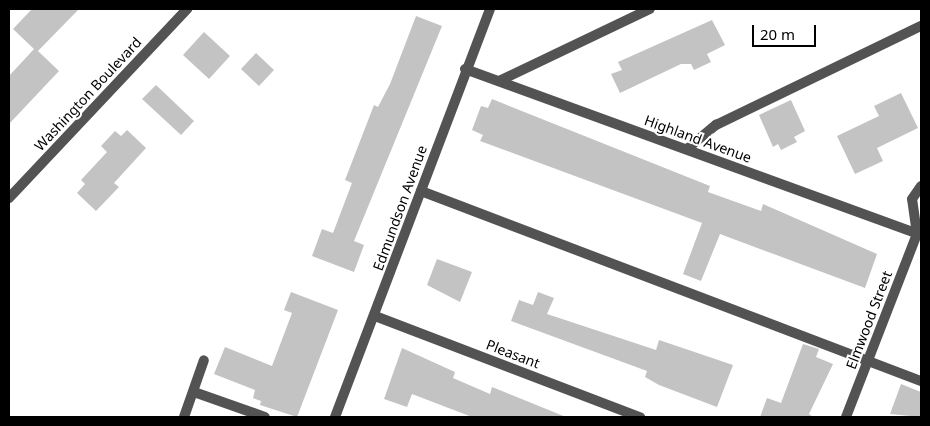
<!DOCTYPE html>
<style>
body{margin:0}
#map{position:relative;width:930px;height:426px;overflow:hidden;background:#fff;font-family:"Noto Sans",sans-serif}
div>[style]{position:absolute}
.building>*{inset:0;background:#c3c3c3}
.service>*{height:10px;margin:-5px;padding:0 5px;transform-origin:5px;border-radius:5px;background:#535353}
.minor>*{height:10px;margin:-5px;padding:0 5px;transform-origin:5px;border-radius:5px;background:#535353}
.tertiary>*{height:10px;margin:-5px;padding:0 5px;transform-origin:5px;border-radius:5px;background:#535353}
span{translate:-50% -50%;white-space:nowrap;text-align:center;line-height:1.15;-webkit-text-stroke:4px #fff;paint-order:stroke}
.street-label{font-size:14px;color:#000}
.frame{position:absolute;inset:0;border:10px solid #000;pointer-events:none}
.scale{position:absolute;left:752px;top:25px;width:64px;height:22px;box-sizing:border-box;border:2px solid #000;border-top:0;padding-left:6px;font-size:15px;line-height:18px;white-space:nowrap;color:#000;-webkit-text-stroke:4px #fff;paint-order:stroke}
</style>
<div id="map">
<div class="building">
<div style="clip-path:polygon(32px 9px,79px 9px,38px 51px,59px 71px,9px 124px,9px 76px,34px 49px,13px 29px)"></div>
<div style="clip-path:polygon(416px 16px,442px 26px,354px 241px,364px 245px,354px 272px,312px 256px,322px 229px,333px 233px,352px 183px,345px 180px,374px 105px,378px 107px,390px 84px)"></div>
<div style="clip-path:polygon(712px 20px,725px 45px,707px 54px,711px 62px,694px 70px,691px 64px,681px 64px,620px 93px,611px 74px,622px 70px,618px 62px)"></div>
<div style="clip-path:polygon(204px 32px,230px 56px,209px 79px,183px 55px)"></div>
<div style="clip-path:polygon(256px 53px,274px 70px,259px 86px,241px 69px)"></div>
<div style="clip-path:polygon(156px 85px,194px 121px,181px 135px,142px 99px)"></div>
<div style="clip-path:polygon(901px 93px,918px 128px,877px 148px,883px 161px,855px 174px,837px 136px,879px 116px,874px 106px)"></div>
<div style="clip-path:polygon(492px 99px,710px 186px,708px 192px,761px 211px,763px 204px,877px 254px,865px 288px,720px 234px,701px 281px,683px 274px,702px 223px,480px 141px,483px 135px,472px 130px,481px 106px,488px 108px)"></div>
<div style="clip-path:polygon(791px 100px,805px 131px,794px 137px,797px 142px,781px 150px,778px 144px,773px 147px,759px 115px)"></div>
<div style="clip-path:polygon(127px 130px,146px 148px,114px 183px,119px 187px,96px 211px,77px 193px,85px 184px,81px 180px,107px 152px,101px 146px,115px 131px,121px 136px)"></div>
<div style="clip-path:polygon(437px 259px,472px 272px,460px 302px,427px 285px)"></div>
<div style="clip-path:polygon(291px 292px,338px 310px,297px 417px,260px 405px,261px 401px,253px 398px,255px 390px,214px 374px,225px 347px,272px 366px,292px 313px,284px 310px)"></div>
<div style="clip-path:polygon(538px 292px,554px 298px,547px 314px,656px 350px,659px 340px,733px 365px,717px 407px,659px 385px,645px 377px,647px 371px,511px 321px,519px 300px,533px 305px)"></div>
<div style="clip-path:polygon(803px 344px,819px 349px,816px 357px,833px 364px,809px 414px,813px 417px,760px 417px,767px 398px,781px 403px)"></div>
<div style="clip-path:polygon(402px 348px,455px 372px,453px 378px,490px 394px,492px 387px,566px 417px,472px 417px,412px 394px,407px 407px,384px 399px)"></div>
<div style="clip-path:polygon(901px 384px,921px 392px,921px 417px,890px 414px)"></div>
</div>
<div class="service">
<div style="left:687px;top:149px;width:38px;rotate:-40deg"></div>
<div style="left:716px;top:125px;width:228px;rotate:-25.8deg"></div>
<div style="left:421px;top:191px;width:535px;rotate:20.81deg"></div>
<div style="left:184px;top:417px;width:60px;rotate:-70.7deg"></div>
</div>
<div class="minor">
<div style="left:465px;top:69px;width:485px;rotate:20deg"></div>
<div style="left:499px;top:81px;width:167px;rotate:-25.5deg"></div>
<div style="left:375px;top:316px;width:284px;rotate:20.9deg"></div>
<div style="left:194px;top:392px;width:75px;rotate:19.4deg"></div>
<div style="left:335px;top:417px;width:436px;rotate:-69.2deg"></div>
<div style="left:846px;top:417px;width:196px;rotate:-68.8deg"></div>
<div style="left:917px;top:234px;width:35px;rotate:-98deg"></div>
<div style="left:912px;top:199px;width:16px;rotate:-55deg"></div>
</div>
<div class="tertiary">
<div style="left:9px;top:198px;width:260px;rotate:-46.7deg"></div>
</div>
<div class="street-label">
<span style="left:88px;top:94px;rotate:-47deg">Washington Boulevard</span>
<span style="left:698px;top:139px;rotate:20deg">Highland Avenue</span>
<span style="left:400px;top:208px;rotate:-70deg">Edmundson Avenue</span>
<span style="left:869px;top:320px;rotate:-69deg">Elmwood Street</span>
<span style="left:513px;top:354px;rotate:21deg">Pleasant</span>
</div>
<div class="frame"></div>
<div class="scale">20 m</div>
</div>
